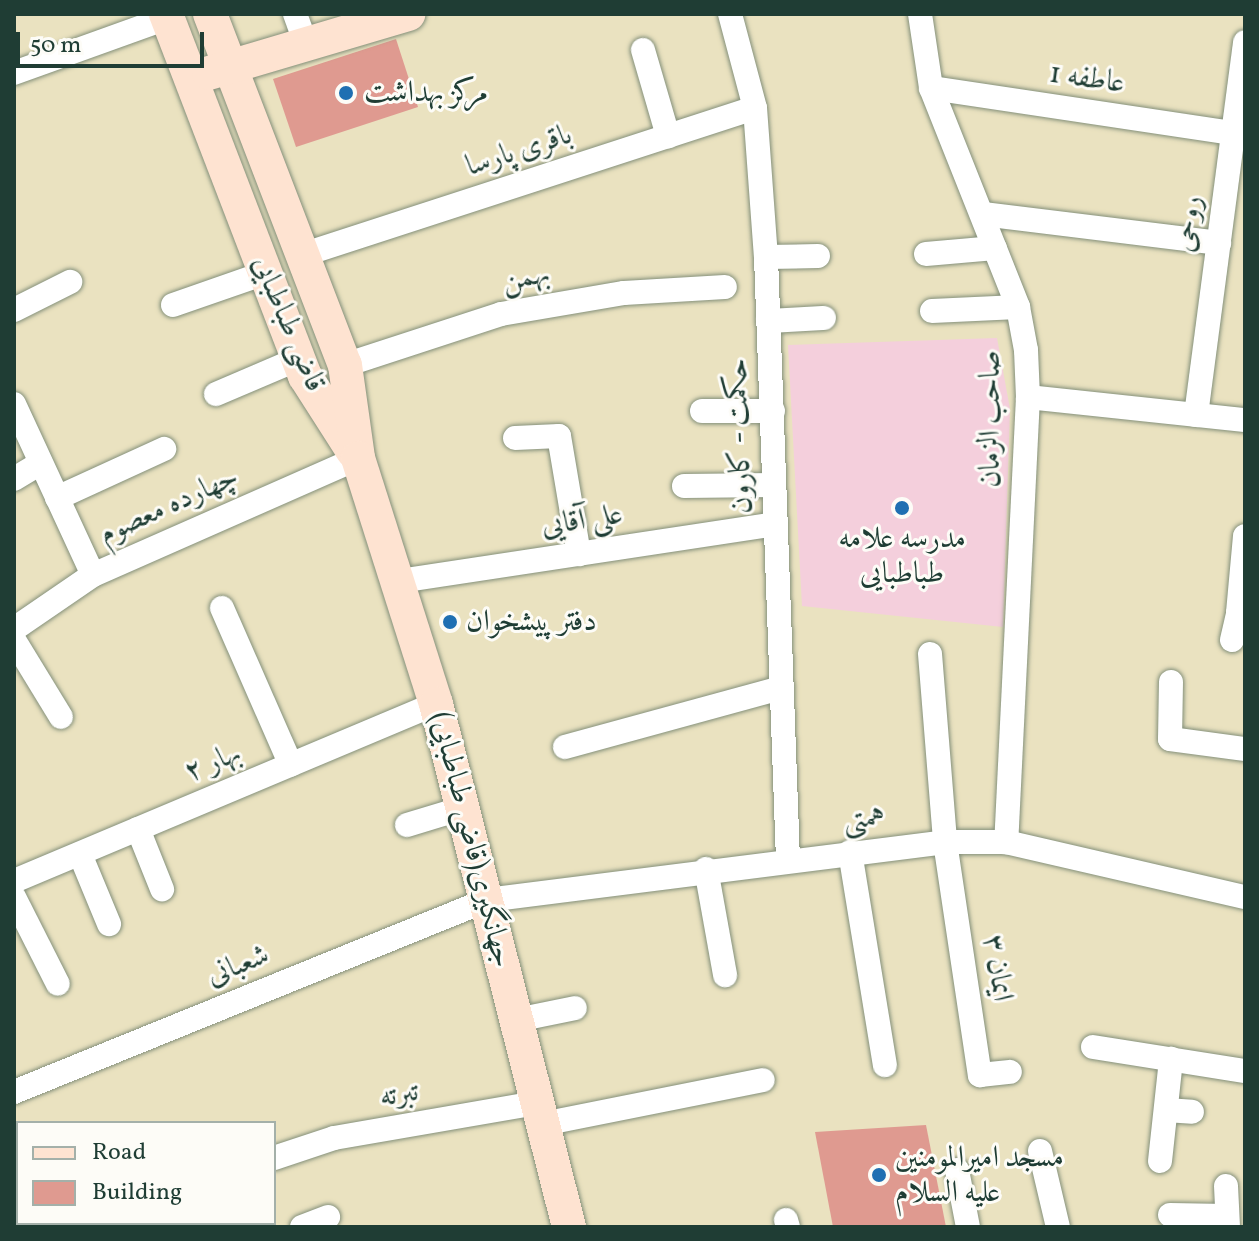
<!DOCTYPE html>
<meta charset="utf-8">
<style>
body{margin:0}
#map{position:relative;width:1259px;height:1241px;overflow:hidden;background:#eae2c0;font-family:Vollkorn,Amiri,serif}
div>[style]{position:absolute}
.built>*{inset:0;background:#f4cfdc}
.building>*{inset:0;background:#df9a90}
.roads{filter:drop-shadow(0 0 2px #84907a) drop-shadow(0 0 2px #84907a)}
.street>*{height:24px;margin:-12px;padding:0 12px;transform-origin:12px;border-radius:12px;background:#fff}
.secondary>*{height:34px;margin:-17px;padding:0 17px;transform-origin:17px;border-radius:17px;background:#fee3d1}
.dots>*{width:22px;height:22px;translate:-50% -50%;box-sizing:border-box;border:4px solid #fdfcf7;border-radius:50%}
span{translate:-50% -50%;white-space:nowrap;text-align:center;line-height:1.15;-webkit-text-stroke:6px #fdfcf7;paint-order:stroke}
.street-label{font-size:30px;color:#1f3d34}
.poi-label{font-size:30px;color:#1f3d34}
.left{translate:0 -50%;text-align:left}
.frame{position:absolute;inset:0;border:16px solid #1f3d34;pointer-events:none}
.legend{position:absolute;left:16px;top:1121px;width:260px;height:104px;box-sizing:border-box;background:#fdfcf7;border:2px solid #a4b0a9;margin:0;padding:10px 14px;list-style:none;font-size:24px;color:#1f3d34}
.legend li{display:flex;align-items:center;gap:16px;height:40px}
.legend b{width:40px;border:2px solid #a4b0a9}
.scale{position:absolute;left:16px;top:32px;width:188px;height:36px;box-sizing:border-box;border:4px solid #1f3d34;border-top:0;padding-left:10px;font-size:24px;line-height:28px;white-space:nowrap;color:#1f3d34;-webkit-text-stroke:6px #fdfcf7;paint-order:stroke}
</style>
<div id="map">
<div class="built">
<div style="clip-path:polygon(997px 338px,1010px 409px,1003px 627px,802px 606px,788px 345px)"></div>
</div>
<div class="building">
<div style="clip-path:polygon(396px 39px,418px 107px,296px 147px,273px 79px)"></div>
<div style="clip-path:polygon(926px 1125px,946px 1227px,833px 1227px,815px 1132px)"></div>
</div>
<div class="roads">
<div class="street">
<div style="left:295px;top:14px;width:29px;rotate:70deg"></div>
<div style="left:730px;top:14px;width:97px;rotate:75.1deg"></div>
<div style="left:755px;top:108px;width:149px;rotate:85.8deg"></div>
<div style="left:766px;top:257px;width:603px;rotate:87.91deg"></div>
<div style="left:920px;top:14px;width:75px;rotate:81.5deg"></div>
<div style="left:931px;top:88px;width:236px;rotate:68.3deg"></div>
<div style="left:1018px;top:307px;width:44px;rotate:79.5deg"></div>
<div style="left:1026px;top:350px;width:47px;rotate:87.6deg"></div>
<div style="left:1028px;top:397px;width:446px;rotate:92.8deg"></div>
<div style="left:643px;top:50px;width:90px;rotate:73.8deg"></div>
<div style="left:14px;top:73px;width:163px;rotate:-19.8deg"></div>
<div style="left:931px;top:88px;width:305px;rotate:8.5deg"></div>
<div style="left:983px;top:214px;width:238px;rotate:7deg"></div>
<div style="left:926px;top:254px;width:69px;rotate:-5deg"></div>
<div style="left:302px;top:255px;width:476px;rotate:-18deg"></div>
<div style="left:766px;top:257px;width:52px;rotate:-1.1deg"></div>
<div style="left:173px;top:305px;width:97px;rotate:-19.2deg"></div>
<div style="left:14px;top:310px;width:63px;rotate:-26.6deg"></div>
<div style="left:932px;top:311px;width:86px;rotate:-2.7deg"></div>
<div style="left:768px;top:321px;width:56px;rotate:-3.1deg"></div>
<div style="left:345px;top:365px;width:164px;rotate:-18.1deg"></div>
<div style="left:501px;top:314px;width:125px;rotate:-9.7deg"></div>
<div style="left:624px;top:293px;width:101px;rotate:-3.4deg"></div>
<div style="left:216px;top:394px;width:89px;rotate:-23.1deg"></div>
<div style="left:1028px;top:397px;width:218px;rotate:6.1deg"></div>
<div style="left:14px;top:404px;width:188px;rotate:65.2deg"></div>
<div style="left:702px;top:411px;width:71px"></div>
<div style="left:1196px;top:415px;width:376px;rotate:-82.5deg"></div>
<div style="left:515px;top:438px;width:44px;rotate:-2.6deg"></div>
<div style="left:559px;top:436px;width:120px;rotate:80.4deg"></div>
<div style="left:14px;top:479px;width:31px;rotate:-31deg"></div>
<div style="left:684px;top:486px;width:90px;rotate:-0.6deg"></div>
<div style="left:57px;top:498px;width:118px;rotate:-24.6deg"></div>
<div style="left:1245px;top:536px;width:77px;rotate:95.2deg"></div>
<div style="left:1238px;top:613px;width:7px;rotate:8deg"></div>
<div style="left:399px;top:581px;width:380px;rotate:-8.6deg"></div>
<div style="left:222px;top:608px;width:171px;rotate:66.3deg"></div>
<div style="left:14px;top:629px;width:96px;rotate:-34.4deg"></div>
<div style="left:93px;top:575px;width:290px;rotate:-23.8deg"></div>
<div style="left:14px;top:640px;width:90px;rotate:58.6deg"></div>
<div style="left:1232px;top:640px;width:28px;rotate:-77deg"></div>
<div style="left:930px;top:654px;width:189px;rotate:85.4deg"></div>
<div style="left:945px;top:842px;width:236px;rotate:81.5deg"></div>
<div style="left:980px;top:1075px;width:30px;rotate:-6deg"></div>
<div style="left:1171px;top:682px;width:57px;rotate:91deg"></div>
<div style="left:1170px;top:739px;width:76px;rotate:7.6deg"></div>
<div style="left:565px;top:747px;width:223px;rotate:-15.3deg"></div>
<div style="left:407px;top:825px;width:59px;rotate:-16.9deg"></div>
<div style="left:138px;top:829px;width:65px;rotate:68.2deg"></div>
<div style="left:850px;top:852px;width:216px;rotate:80.7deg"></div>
<div style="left:80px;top:854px;width:76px;rotate:67.5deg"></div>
<div style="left:706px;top:869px;width:108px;rotate:79.8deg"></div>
<div style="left:14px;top:881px;width:458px;rotate:-22.8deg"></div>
<div style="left:14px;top:897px;width:97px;rotate:63.2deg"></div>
<div style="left:516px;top:1020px;width:60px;rotate:-11.5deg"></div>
<div style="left:1093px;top:1047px;width:154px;rotate:9deg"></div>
<div style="left:14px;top:1092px;width:510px;rotate:-22.09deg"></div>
<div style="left:487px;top:900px;width:462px;rotate:-7.2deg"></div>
<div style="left:945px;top:842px;width:61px"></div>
<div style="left:1006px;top:842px;width:245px;rotate:13deg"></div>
<div style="left:1166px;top:1110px;width:26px;rotate:4deg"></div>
<div style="left:543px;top:1124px;width:224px;rotate:-11.3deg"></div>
<div style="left:1040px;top:1151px;width:78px;rotate:76.7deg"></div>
<div style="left:274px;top:1158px;width:63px;rotate:-18.4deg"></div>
<div style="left:334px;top:1138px;width:206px;rotate:-9.8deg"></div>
<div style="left:1160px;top:1161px;width:103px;rotate:-83.8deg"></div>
<div style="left:957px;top:1170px;width:58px;rotate:79.1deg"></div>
<div style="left:1226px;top:1186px;width:41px;rotate:87.2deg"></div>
<div style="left:1170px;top:1215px;width:57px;rotate:1deg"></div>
<div style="left:786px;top:1220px;width:7px;rotate:74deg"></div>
<div style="left:72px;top:1227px;width:8px;rotate:-30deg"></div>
<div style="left:302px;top:1227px;width:28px;rotate:-21deg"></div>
</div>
<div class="secondary">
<div style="left:166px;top:14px;width:388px;rotate:69deg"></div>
<div style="left:305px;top:376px;width:89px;rotate:57.4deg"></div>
<div style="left:210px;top:14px;width:376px;rotate:69deg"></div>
<div style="left:345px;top:365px;width:94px;rotate:82deg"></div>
<div style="left:358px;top:458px;width:258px;rotate:72.4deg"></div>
<div style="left:436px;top:704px;width:540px;rotate:75.73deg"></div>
<div style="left:209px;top:73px;width:208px;rotate:-16.5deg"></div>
</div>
</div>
<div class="dots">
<div style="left:346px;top:93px;background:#1f6fb2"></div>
<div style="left:902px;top:508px;background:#1f6fb2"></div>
<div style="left:450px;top:622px;background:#1f6fb2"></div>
<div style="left:879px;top:1175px;background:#1f6fb2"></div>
</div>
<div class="street-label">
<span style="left:1087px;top:79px;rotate:8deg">عاطفه 1</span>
<span style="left:519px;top:151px;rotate:-18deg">باقری پارسا</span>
<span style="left:1189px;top:224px;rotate:-82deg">روحی</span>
<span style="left:526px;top:278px;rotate:-11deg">بهمن</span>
<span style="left:288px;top:324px;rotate:67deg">قاضی طباطبایی</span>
<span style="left:991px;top:419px;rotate:-90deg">صاحب الزمان</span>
<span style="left:740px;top:436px;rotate:-92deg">حکمت - کارون</span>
<span style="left:169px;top:506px;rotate:-24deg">چهارده معصوم</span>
<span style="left:582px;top:521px;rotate:-9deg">علی آقایی</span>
<span style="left:213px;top:763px;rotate:-23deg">بهار ۲</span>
<span style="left:864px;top:819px;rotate:-6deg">همتی</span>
<span style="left:471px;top:840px;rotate:76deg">جهانگیری(قاضی طباطبایی)</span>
<span style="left:238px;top:966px;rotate:-22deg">شعبانی</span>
<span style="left:997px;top:968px;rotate:81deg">ایمان ۳</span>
<span style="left:399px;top:1095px;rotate:-10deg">تبرته</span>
</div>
<div class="poi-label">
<span class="left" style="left:364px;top:93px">مرکز بهداشت</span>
<span style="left:902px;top:556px">مدرسه علامه<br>طباطبایی</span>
<span class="left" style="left:466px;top:622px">دفتر پیشخوان</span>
<span class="left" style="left:895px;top:1175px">مسجد امیرالمومنین<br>علیه السلام</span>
</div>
<div class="frame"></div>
<ul class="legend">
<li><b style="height:10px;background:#fee3d1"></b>Road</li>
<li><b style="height:22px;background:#df9a90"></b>Building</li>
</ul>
<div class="scale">50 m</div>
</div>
